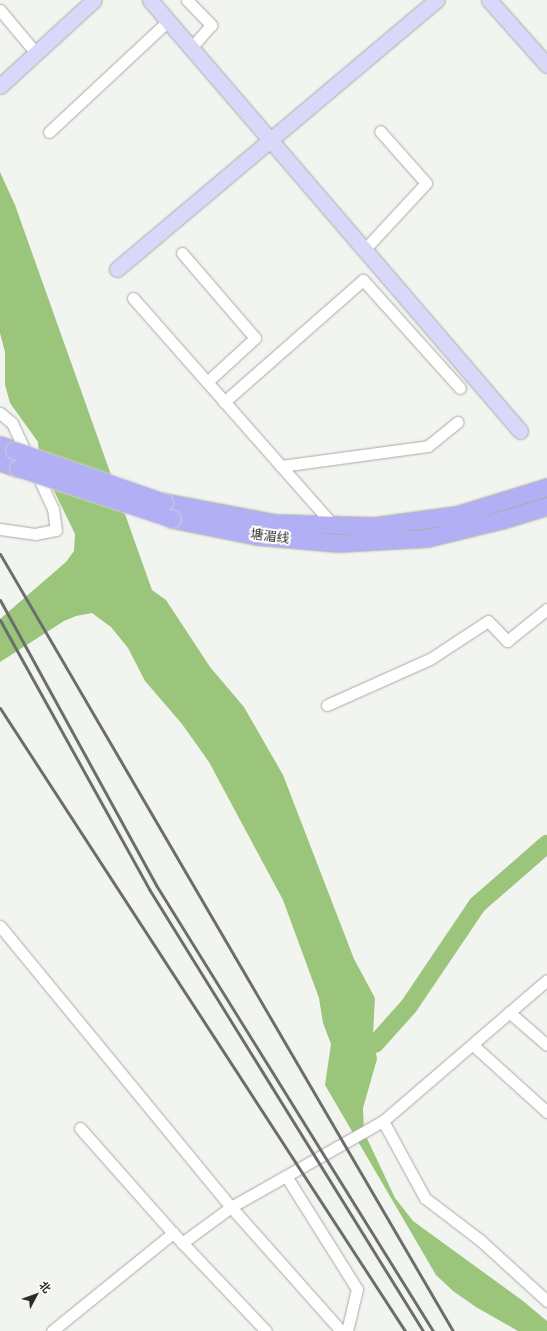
<!DOCTYPE html>
<meta charset="utf-8">
<style>
body{margin:0}
#map{position:relative;width:547px;height:1331px;overflow:hidden;background:#f2f4f0;font-family:"Exo 2","Noto Sans SC",sans-serif}
div>[style]{position:absolute}
.water>*{inset:0;background:#9ac57a}
.river>*{height:18px;margin:-9px;padding:0 9px;transform-origin:9px;border-radius:9px;background:#9ac57a}
.roads{filter:drop-shadow(0 0 1px #a7aaa6) drop-shadow(0 0 1px #a7aaa6)}
.street>*{height:11px;margin:-5.5px;padding:0 5.5px;transform-origin:5.5px;border-radius:5.5px;background:#fff}
.secondary>*{height:15px;margin:-7.5px;padding:0 7.5px;transform-origin:7.5px;border-radius:7.5px;background:#d9d7fa}
.primary>*{height:17px;margin:-8.5px;padding:0 8.5px;transform-origin:8.5px;border-radius:8.5px;background:#b3aff5}
.rail>*{height:3px;margin:-1.5px;padding:0 1.5px;transform-origin:1.5px;border-radius:1.5px;background:#6c6e6b}
.bridges{filter:drop-shadow(0 0 1px #d0d0d0) drop-shadow(0 0 1px #d0d0d0)}
.primary-bridge>*{height:17px;margin:-8.5px;padding:0 8.5px;transform-origin:8.5px;border-radius:8.5px;background:#b3aff5}
span{translate:-50% -50%;white-space:nowrap;text-align:center;line-height:1.15;-webkit-text-stroke:4px #fff;paint-order:stroke}
.street-label{font-size:13px;color:#2a2b29}
.north{position:absolute;left:16px;top:1275px;width:40px;height:40px;-webkit-text-stroke:3px #fff;paint-order:stroke;rotate:49deg;font-size:11px;font-weight:700;line-height:16px;text-align:center;color:#2a2b29}
.north::after{content:'';display:block;margin:auto;width:14px;height:18px;background:#2a2b29;clip-path:polygon(50% 0,100% 100%,50% 72%,0 100%)}
</style>
<div id="map">
<div class="water">
<div style="clip-path:polygon(0 172px,15px 205px,152px 590px,166px 600px,210px 667px,244px 707px,283px 775px,354px 959px,375px 998px,373px 1034px,377px 1059px,363px 1108px,364px 1132px,395px 1198px,413px 1221px,523px 1301px,547px 1321px,547px 1331px,518px 1331px,476px 1307px,453px 1291px,436px 1275px,325px 1085px,331px 1044px,323px 1023px,319px 998px,283px 900px,209px 762px,182px 724px,145px 681px,128px 648px,111px 627px,92px 613px,76px 616px,64px 621px,0 662px,0 619px,66px 562px,74px 551px,75px 534px,40px 462px,38px 442px,10px 403px,5px 385px,5px 352px,0 333px)"></div>
</div>
<div class="river">
<div style="left:375px;top:1044px;width:51px;rotate:-48.2deg"></div>
<div style="left:409px;top:1006px;width:122px;rotate:-56deg"></div>
<div style="left:477px;top:905px;width:93px;rotate:-41.1deg"></div>
</div>
<div class="roads">
<div class="street">
<div style="left:187px;top:0;width:35px;rotate:46deg"></div>
<div style="left:211px;top:25px;width:30px;rotate:131deg"></div>
<div style="left:0;top:10px;width:56px;rotate:50.1deg"></div>
<div style="left:49px;top:132px;width:163px;rotate:-43deg"></div>
<div style="left:364px;top:250px;width:91px;rotate:-47.2deg"></div>
<div style="left:426px;top:183px;width:69px;rotate:-131.5deg"></div>
<div style="left:182px;top:253px;width:112px;rotate:49.3deg"></div>
<div style="left:255px;top:338px;width:65px;rotate:137.5deg"></div>
<div style="left:133px;top:298px;width:303px;rotate:48.6deg"></div>
<div style="left:224px;top:402px;width:185px;rotate:-41.3deg"></div>
<div style="left:363px;top:280px;width:145px;rotate:48.1deg"></div>
<div style="left:0;top:413px;width:16px;rotate:40deg"></div>
<div style="left:12px;top:423px;width:38px;rotate:65deg"></div>
<div style="left:281px;top:466px;width:148px;rotate:-7.7deg"></div>
<div style="left:428px;top:446px;width:38px;rotate:-39deg"></div>
<div style="left:0;top:529px;width:35px;rotate:8deg"></div>
<div style="left:35px;top:534px;width:21px;rotate:-11deg"></div>
<div style="left:56px;top:530px;width:21px;rotate:-98deg"></div>
<div style="left:53px;top:509px;width:41px;rotate:-114.7deg"></div>
<div style="left:327px;top:705px;width:113px;rotate:-24.1deg"></div>
<div style="left:430px;top:659px;width:69px;rotate:-33.2deg"></div>
<div style="left:488px;top:621px;width:28px;rotate:46deg"></div>
<div style="left:507px;top:641px;width:51px;rotate:-38.7deg"></div>
<div style="left:0;top:926px;width:364px;rotate:50.6deg"></div>
<div style="left:231px;top:1207px;width:166px;rotate:48.4deg"></div>
<div style="left:509px;top:1012px;width:50px;rotate:41deg"></div>
<div style="left:473px;top:1045px;width:100px;rotate:42.2deg"></div>
<div style="left:383px;top:1121px;width:88px;rotate:61.4deg"></div>
<div style="left:425px;top:1198px;width:69px;rotate:37.4deg"></div>
<div style="left:480px;top:1240px;width:91px;rotate:42.3deg"></div>
<div style="left:80px;top:1128px;width:140px;rotate:48.5deg"></div>
<div style="left:286px;top:1176px;width:133px;rotate:57.9deg"></div>
<div style="left:357px;top:1289px;width:43px;rotate:103.4deg"></div>
<div style="left:182px;top:1243px;width:61px;rotate:-36.3deg"></div>
<div style="left:231px;top:1207px;width:175px;rotate:-29.5deg"></div>
<div style="left:383px;top:1121px;width:216px;rotate:-40.7deg"></div>
<div style="left:52px;top:1331px;width:156px;rotate:-39deg"></div>
<div style="left:173px;top:1233px;width:135px;rotate:46.5deg"></div>
</div>
<div class="secondary">
<div style="left:150px;top:0;width:568px;rotate:49.35deg"></div>
<div style="left:489px;top:0;width:87px;rotate:48.3deg"></div>
<div style="left:0;top:86px;width:127px;rotate:-42.5deg"></div>
<div style="left:117px;top:269px;width:418px;rotate:-40.1deg"></div>
</div>
<div class="primary">
<div style="left:0;top:445px;width:15px;rotate:20deg"></div>
<div style="left:0;top:462px;width:19px;rotate:18deg"></div>
<div style="left:164px;top:502px;width:113px;rotate:10.7deg"></div>
<div style="left:275px;top:523px;width:99px;rotate:1.7deg"></div>
<div style="left:374px;top:526px;width:83px;rotate:-7.6deg"></div>
<div style="left:456px;top:515px;width:95px;rotate:-17.1deg"></div>
<div style="left:172px;top:519px;width:88px;rotate:11.2deg"></div>
<div style="left:258px;top:536px;width:80px;rotate:5deg"></div>
<div style="left:338px;top:543px;width:89px;rotate:-3.2deg"></div>
<div style="left:427px;top:538px;width:76px;rotate:-13.7deg"></div>
<div style="left:501px;top:520px;width:48px;rotate:-16.9deg"></div>
</div>
</div>
<div class="rail">
<div style="left:0;top:554px;width:899px;rotate:59.76deg"></div>
<div style="left:0;top:600px;width:325px;rotate:61.3deg"></div>
<div style="left:156px;top:885px;width:525px;rotate:58.16deg"></div>
<div style="left:0;top:620px;width:308px;rotate:61deg"></div>
<div style="left:149px;top:889px;width:520px;rotate:58.2deg"></div>
<div style="left:0;top:708px;width:743px;rotate:56.97deg"></div>
</div>
<div class="bridges">
<div class="primary-bridge">
<div style="left:14px;top:450px;width:159px;rotate:19.1deg"></div>
<div style="left:18px;top:468px;width:162px;rotate:18.3deg"></div>
</div>
</div>
<div class="street-label">
<span style="left:270px;top:536px;rotate:7deg">塘湄线</span>
</div>
<div class="north">北</div>
</div>
